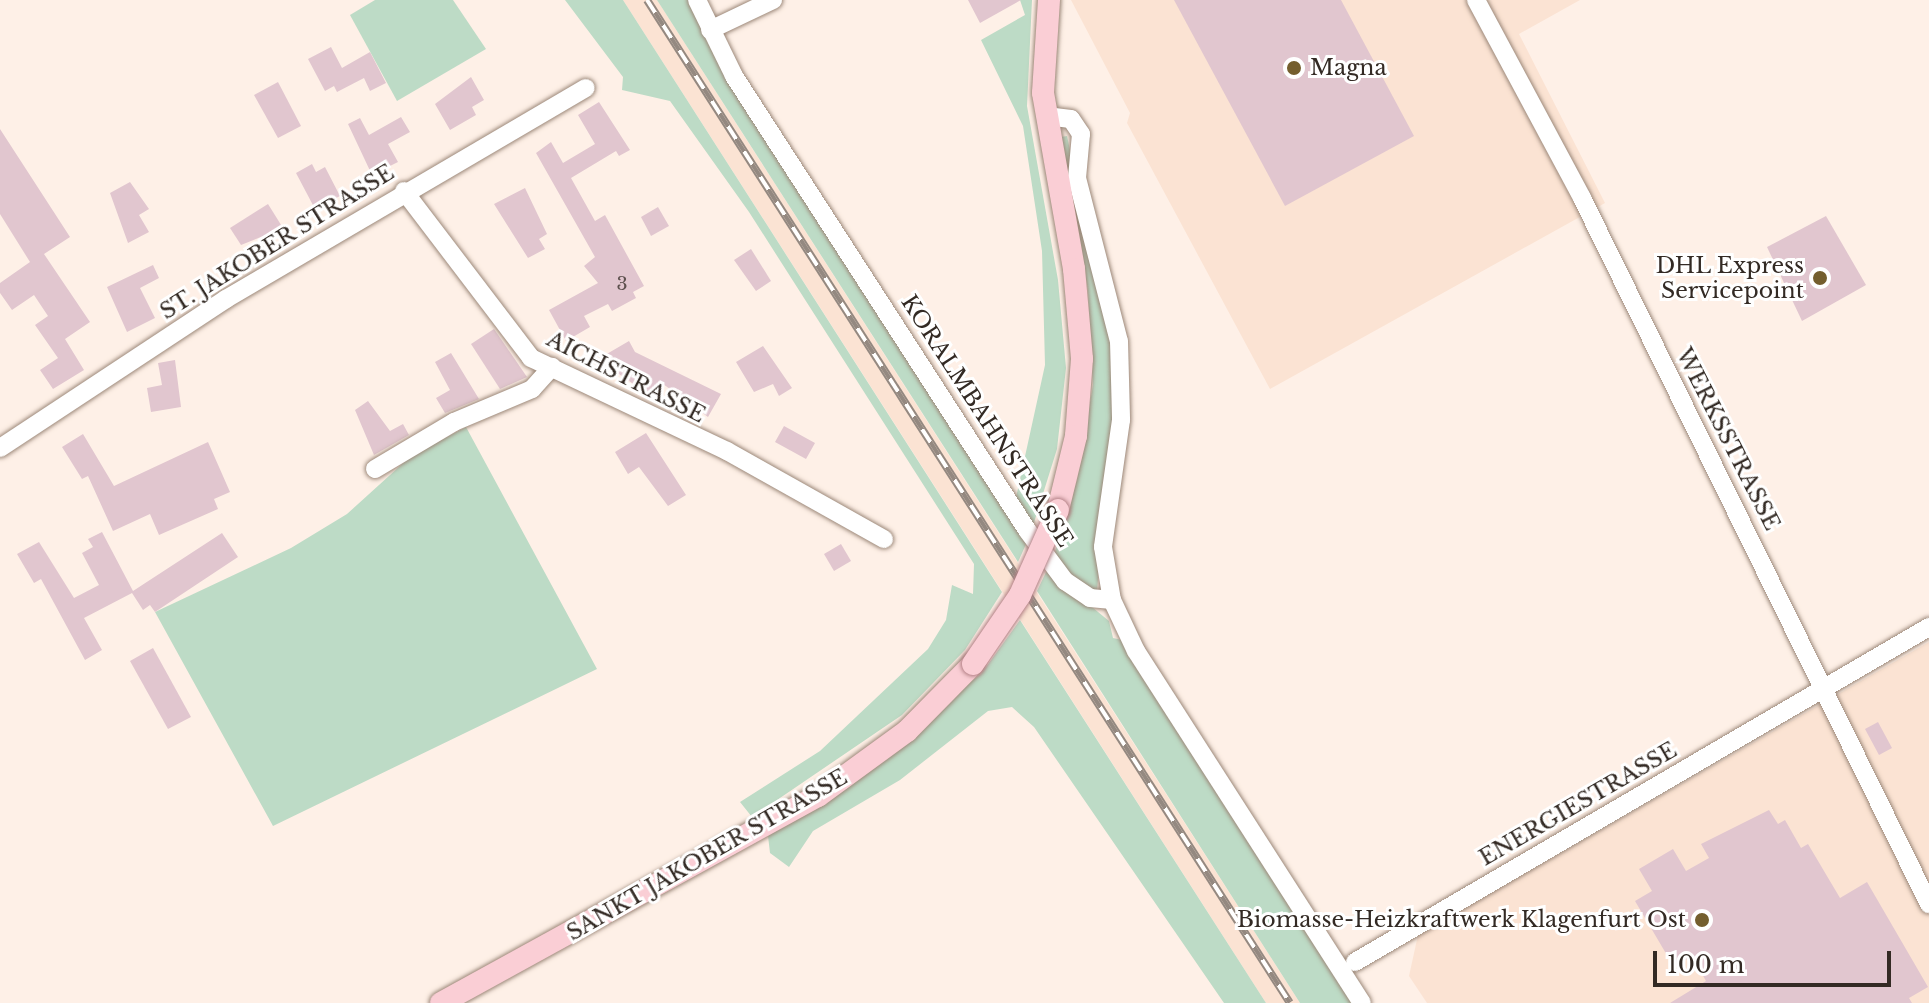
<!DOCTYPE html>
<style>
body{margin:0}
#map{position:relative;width:1929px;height:1003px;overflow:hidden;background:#fef0e7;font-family:"Libre Baskerville",serif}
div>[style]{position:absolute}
.built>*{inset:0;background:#fbe3d3}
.green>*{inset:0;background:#bddbc6}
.building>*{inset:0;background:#e1c6cf}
.roads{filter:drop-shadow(0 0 2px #9c8879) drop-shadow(0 0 2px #9c8879)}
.minor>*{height:18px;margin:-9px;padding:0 9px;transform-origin:9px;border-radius:9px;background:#fff}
.major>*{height:22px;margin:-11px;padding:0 11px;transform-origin:11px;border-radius:11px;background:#faced5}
.rail>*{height:8px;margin-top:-4px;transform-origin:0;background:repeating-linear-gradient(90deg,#fff 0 15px,#948981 0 30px);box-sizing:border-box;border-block:2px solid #948981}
.bridges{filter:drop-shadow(0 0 2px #b28085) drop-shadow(0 0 2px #b28085)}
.major-bridge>*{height:22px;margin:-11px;padding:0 11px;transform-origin:11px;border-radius:11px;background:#faced5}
.dots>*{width:22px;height:22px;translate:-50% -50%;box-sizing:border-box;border:4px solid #fff;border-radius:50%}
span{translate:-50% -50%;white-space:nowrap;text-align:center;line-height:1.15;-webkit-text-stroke:6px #fff;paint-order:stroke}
.number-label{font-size:18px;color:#5e514f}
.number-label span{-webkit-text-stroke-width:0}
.poi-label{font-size:22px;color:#332a24}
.left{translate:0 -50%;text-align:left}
.right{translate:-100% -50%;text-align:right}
.street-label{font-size:22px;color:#332a24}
.scale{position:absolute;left:1653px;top:951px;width:238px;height:36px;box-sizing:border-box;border:4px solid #332a24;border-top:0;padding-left:10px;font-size:24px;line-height:28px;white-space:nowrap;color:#332a24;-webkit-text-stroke:6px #fff;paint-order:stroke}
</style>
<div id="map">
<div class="built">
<div style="clip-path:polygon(623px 0,657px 0,1300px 1003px,1266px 1003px)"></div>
<div style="clip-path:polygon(1071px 0,1580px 0,1519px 34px,1605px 203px,1270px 389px,1127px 123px,1130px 113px)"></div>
<div style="clip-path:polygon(1929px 642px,1929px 1003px,1427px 1003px,1409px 976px,1418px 935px)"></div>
</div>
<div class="green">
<div style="clip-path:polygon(375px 0,453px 0,486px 49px,397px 101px,350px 15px)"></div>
<div style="clip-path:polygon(565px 0,623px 0,1002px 592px,965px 650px,902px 715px,752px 817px,740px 802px,820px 751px,928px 649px,946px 620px,952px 585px,973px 594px,974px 564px,749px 212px,670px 101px,622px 90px,623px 77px)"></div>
<div style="clip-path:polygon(657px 0,691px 0,1027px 542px,1018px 562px)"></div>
<div style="clip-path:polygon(1020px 0,1032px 0,1027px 106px,1058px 280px,1066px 368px,1057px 449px,1032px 529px,1015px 502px,1045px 365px,1042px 251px,1023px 126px,981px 40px,1025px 15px)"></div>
<div style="clip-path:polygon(1067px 136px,1117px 368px,1097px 591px,1084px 588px,1053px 558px,1077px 480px,1093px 385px,1088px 290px,1061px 137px)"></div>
<div style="clip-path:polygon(466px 427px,597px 669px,273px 826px,155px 612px,291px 548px,347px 514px,411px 456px)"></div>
<div style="clip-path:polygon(1047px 570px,1109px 621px,1113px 638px,1122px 640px,1358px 1003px,1300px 1003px,1037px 591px)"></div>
<div style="clip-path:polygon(1020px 620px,1266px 1003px,1224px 1003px,1034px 727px,1012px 707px,988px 711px,900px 780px,813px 831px,789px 867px,770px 853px,768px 836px,981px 674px)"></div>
</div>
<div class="building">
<div style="clip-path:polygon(968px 0,1021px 0,980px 23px)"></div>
<div style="clip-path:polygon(1174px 0,1341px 0,1414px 136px,1285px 206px)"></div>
<div style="clip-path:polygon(331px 47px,342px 68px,370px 52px,386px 83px,370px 91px,364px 78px,337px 92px,334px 86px,325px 91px,308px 59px)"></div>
<div style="clip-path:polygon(471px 77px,484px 100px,472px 107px,476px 115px,450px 130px,435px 104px)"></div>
<div style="clip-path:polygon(278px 82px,301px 126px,278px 138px,254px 95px)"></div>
<div style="clip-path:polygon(599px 102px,630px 150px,619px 156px,616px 151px,571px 178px,595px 221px,605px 215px,644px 286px,633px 292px,636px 298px,612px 311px,608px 304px,584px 316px,590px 327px,566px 341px,549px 310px,598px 283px,584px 266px,595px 257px,536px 153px,551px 142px,563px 163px,595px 144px,578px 115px)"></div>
<div style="clip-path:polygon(401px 117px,410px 132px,388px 144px,398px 162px,372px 175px,348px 124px,360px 118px,369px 135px)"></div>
<div style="clip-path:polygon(0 129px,70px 237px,44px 254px,90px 322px,65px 339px,84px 370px,53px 389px,40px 370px,58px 358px,35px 325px,48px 316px,34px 295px,12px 310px,0 293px,0 283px,30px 262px,0 214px)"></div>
<div style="clip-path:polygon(312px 164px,316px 172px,325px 167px,340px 196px,315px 209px,296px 173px)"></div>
<div style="clip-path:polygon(130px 182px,149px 209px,139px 215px,149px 232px,128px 243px,110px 193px)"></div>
<div style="clip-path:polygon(525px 188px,547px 234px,539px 239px,545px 249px,528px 258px,494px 204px)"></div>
<div style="clip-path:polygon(268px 204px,283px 228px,241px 245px,230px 228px)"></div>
<div style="clip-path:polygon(658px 207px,669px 226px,651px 236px,641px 217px)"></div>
<div style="clip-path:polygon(1826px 216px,1866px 285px,1802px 321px,1767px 247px)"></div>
<div style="clip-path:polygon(751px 249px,771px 281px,756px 291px,734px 260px)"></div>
<div style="clip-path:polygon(153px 265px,159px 278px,140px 288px,155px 318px,127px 332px,107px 287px)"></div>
<div style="clip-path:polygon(494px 329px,527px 377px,500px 389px,471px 344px)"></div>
<div style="clip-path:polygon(629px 341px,635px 352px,721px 394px,708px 417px,659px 381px,651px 396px,613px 370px,605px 355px)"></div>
<div style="clip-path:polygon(763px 346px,792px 388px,779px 396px,773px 384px,754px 392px,736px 362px)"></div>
<div style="clip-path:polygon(451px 353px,479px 399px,445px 413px,436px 398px,450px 390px,435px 362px)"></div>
<div style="clip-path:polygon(175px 360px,181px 407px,151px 412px,147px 388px,162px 385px,158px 363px)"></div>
<div style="clip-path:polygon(368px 401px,390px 431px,403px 424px,409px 435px,374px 455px,355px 410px)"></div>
<div style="clip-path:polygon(784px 426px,815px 443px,806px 459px,775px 442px)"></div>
<div style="clip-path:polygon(646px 433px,686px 495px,668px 506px,639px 467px,628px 474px,615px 452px)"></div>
<div style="clip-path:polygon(83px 434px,114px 486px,208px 442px,230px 492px,214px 499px,218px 509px,159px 535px,150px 514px,113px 531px,88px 476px,82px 479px,62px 447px)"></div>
<div style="clip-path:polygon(102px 532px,133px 591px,222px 533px,238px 557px,155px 612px,150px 605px,143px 610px,132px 593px,84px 618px,102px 650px,85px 660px,41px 579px,34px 583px,17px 554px,39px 542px,74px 598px,99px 585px,82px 553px,93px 547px,88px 539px)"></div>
<div style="clip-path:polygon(841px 544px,851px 561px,834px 571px,824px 554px)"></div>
<div style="clip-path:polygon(153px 648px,191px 717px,168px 729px,130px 661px)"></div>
<div style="clip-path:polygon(1878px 722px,1892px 748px,1879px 755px,1865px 729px)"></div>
<div style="clip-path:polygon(1769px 810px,1778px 824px,1785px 820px,1801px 848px,1808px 844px,1840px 898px,1867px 882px,1928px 987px,1909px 998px,1912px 1003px,1670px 1003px,1706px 981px,1692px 956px,1674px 967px,1635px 901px,1652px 891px,1639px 869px,1673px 849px,1686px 871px,1709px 858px,1701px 844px)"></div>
</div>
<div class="roads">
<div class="minor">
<div style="left:697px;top:0;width:85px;rotate:64deg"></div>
<div style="left:734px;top:76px;width:540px;rotate:57.16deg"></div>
<div style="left:1027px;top:530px;width:64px;rotate:53.3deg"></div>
<div style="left:1065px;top:581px;width:30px;rotate:34deg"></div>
<div style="left:1090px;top:598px;width:22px;rotate:5deg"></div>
<div style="left:1476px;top:0;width:225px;rotate:61.8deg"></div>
<div style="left:1582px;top:198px;width:787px;rotate:63.83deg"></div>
<div style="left:710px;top:30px;width:70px;rotate:-25.5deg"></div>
<div style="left:1046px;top:116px;width:25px;rotate:7deg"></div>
<div style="left:1071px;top:119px;width:18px;rotate:56deg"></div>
<div style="left:1081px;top:134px;width:44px;rotate:95.2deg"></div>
<div style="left:1077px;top:178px;width:168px;rotate:75.6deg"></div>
<div style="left:1119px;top:341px;width:79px;rotate:88.5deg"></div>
<div style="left:1121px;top:420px;width:128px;rotate:98.1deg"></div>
<div style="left:1103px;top:547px;width:54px;rotate:80.4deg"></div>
<div style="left:1112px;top:600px;width:56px;rotate:64.8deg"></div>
<div style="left:1136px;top:651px;width:418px;rotate:57.3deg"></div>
<div style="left:404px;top:191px;width:210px;rotate:52.7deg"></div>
<div style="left:531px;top:358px;width:217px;rotate:25.4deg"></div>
<div style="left:727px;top:451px;width:180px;rotate:29.3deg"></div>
<div style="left:0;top:448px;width:271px;rotate:-33.4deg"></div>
<div style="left:226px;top:299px;width:417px;rotate:-30.4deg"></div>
<div style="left:375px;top:469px;width:92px;rotate:-30.7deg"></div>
<div style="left:454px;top:422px;width:85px;rotate:-22.9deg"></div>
<div style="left:532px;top:389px;width:30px;rotate:-48deg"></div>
<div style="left:1355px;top:962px;width:665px;rotate:-30.27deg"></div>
</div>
<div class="major">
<div style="left:1049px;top:0;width:93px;rotate:93.7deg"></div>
<div style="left:1043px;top:93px;width:179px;rotate:80deg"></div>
<div style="left:1074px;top:269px;width:90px;rotate:84.9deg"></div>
<div style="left:1082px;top:359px;width:77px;rotate:94.5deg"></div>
<div style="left:1076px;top:436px;width:76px;rotate:103.7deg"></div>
<div style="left:441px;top:1003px;width:430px;rotate:-28.8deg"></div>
<div style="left:818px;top:796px;width:110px;rotate:-36.1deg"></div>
<div style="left:907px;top:731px;width:94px;rotate:-45.4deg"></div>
</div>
</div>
<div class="rail">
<div style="left:647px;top:0;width:1191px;rotate:57.34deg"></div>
</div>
<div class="bridges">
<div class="major-bridge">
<div style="left:973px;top:664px;width:83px;rotate:-55.7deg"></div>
<div style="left:1020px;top:595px;width:93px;rotate:-65.9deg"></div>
</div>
</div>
<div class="dots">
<div style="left:1294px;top:68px;background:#745e2e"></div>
<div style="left:1820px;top:278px;background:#745e2e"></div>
<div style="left:1702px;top:920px;background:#745e2e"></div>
</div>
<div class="number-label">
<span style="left:622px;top:284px">3</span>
</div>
<div class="poi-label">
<span class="left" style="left:1310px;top:68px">Magna</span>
<span class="right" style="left:1804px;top:278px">DHL Express<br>Servicepoint</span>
<span class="right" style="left:1686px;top:920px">Biomasse-Heizkraftwerk Klagenfurt Ost</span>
</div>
<div class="street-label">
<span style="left:277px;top:242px;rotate:-32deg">ST. JAKOBER STRASSE</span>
<span style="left:626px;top:377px;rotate:27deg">AICHSTRASSE</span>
<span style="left:987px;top:421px;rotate:57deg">KORALMBAHNSTRASSE</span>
<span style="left:1728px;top:439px;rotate:63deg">WERKSSTRASSE</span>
<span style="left:1578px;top:804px;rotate:-30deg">ENERGIESTRASSE</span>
<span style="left:707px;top:855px;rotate:-30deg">SANKT JAKOBER STRASSE</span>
</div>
<div class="scale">100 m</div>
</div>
